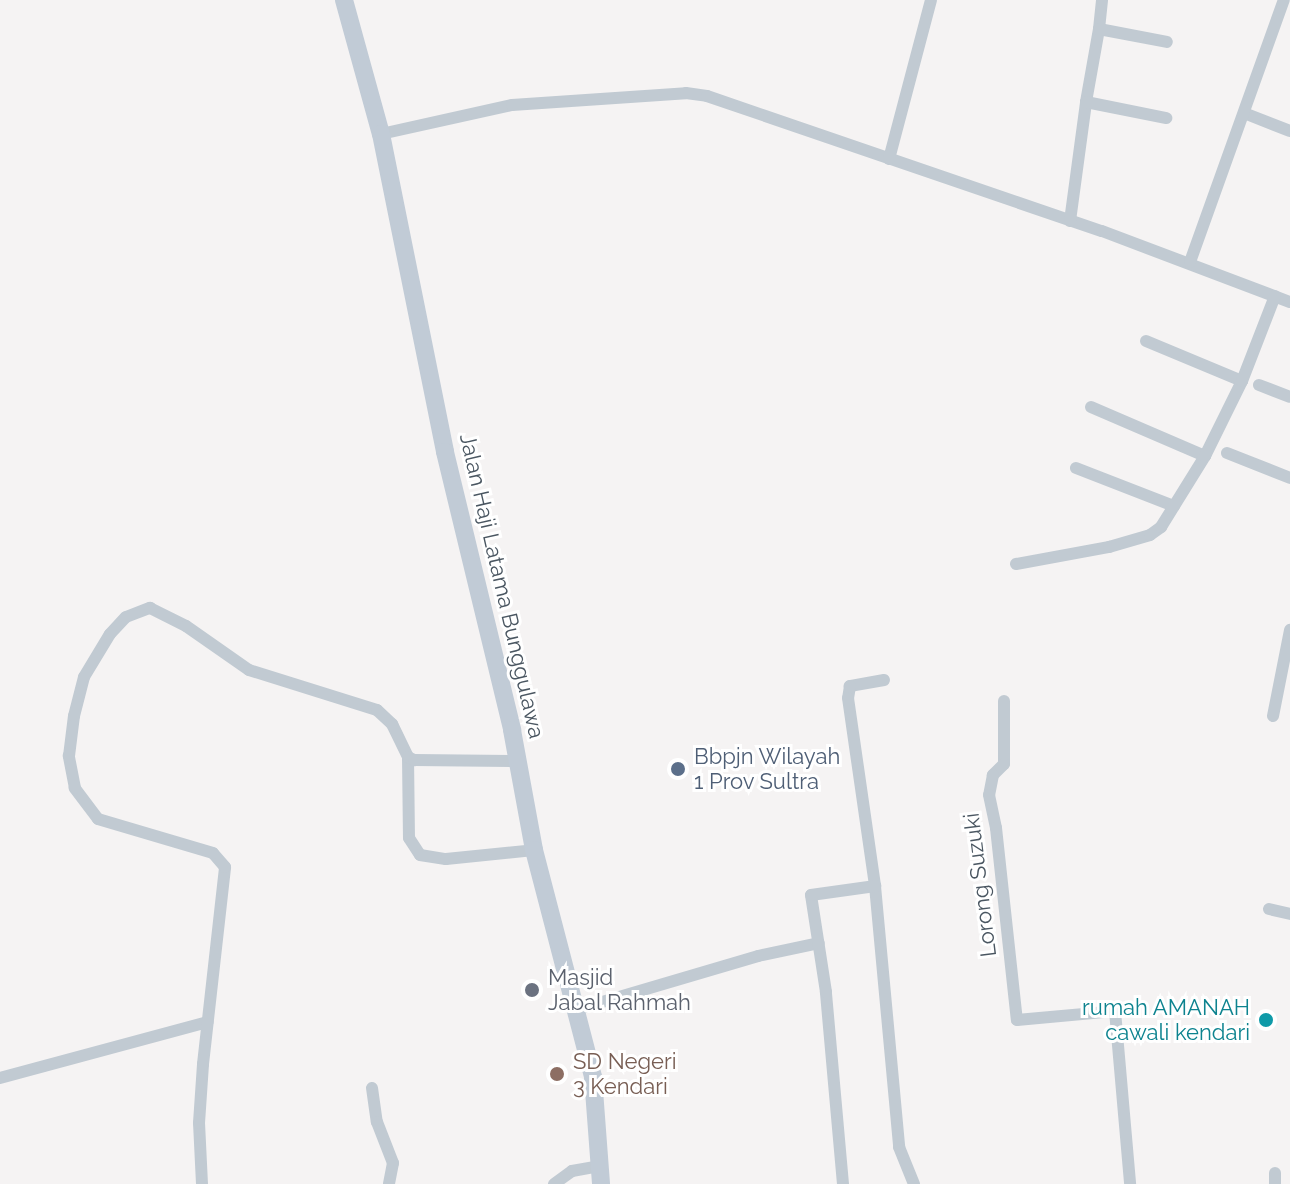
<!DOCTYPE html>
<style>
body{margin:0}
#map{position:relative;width:1290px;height:1184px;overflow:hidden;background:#f5f3f3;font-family:Raleway,sans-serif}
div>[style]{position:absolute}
.street>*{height:12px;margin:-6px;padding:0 6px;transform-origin:6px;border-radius:6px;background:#c1cad2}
.secondary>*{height:18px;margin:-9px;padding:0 9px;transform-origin:9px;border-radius:9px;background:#c1cbd6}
.dots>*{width:22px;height:22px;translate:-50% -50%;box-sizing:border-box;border:4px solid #fff;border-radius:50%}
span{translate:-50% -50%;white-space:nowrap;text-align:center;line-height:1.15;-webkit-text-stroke:6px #fff;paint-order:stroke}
.street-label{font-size:22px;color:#4a5661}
.service-label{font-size:22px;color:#4e5e75}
.left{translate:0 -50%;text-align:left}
.worship-label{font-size:22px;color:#5b616d}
.culture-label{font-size:22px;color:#0d838f}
.right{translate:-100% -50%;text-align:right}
.education-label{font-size:22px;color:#785e54}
</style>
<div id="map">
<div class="street">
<div style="left:1099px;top:29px;width:29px;rotate:-84deg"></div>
<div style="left:1086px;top:102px;width:74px;rotate:-79.9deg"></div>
<div style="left:1099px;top:29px;width:69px;rotate:10.8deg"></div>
<div style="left:1244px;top:113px;width:49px;rotate:21.4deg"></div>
<div style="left:381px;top:134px;width:134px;rotate:-12.5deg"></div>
<div style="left:512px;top:105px;width:174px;rotate:-3.9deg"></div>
<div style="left:686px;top:93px;width:21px;rotate:8deg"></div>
<div style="left:707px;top:96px;width:417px;rotate:18.9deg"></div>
<div style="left:1102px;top:231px;width:201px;rotate:20.7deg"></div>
<div style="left:889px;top:159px;width:164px;rotate:-75.2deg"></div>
<div style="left:1070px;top:221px;width:120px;rotate:-82.3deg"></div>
<div style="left:1086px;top:102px;width:82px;rotate:11.3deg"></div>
<div style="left:1190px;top:262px;width:278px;rotate:-70.3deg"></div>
<div style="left:1146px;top:341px;width:104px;rotate:22.6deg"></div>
<div style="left:1259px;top:385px;width:33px;rotate:21deg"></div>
<div style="left:1091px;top:407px;width:124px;rotate:23.3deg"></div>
<div style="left:1227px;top:453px;width:68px;rotate:21.6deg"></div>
<div style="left:1076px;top:468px;width:105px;rotate:21.2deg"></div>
<div style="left:1016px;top:564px;width:95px;rotate:-10.4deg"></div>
<div style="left:1109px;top:547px;width:43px;rotate:-16.3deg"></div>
<div style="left:1150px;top:535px;width:14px;rotate:-36deg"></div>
<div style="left:1161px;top:527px;width:84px;rotate:-58.2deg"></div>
<div style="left:1205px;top:456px;width:84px;rotate:-63.7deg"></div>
<div style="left:1242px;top:381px;width:91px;rotate:-68.8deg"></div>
<div style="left:884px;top:680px;width:35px;rotate:170deg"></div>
<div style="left:850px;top:686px;width:12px;rotate:99deg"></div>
<div style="left:848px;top:698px;width:190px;rotate:81.8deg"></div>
<div style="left:875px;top:886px;width:262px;rotate:84.7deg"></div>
<div style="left:899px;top:1147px;width:40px;rotate:68deg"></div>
<div style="left:1004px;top:701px;width:63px;rotate:90deg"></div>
<div style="left:1004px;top:764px;width:16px;rotate:135deg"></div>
<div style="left:993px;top:775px;width:20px;rotate:101deg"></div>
<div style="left:989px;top:795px;width:34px;rotate:78deg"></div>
<div style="left:996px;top:828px;width:193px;rotate:83.8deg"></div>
<div style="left:1017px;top:1020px;width:98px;rotate:-5.2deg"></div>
<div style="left:1115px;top:1011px;width:174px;rotate:85deg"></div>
<div style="left:1273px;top:716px;width:88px;rotate:-78.8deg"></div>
<div style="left:408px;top:757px;width:81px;rotate:89.3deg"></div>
<div style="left:409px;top:838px;width:20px;rotate:57deg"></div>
<div style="left:420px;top:855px;width:26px;rotate:9deg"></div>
<div style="left:446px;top:859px;width:88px;rotate:-5.8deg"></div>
<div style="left:1269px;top:909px;width:22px;rotate:13deg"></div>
<div style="left:575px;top:1010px;width:191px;rotate:-16.4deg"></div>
<div style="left:758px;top:956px;width:62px;rotate:-12deg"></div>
<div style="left:0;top:1078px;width:215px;rotate:-15.1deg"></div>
<div style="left:372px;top:1088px;width:34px;rotate:82deg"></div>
<div style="left:377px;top:1122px;width:44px;rotate:68.7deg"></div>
<div style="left:393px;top:1163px;width:21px;rotate:101deg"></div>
<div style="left:1275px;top:1173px;width:11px;rotate:90deg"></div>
<div style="left:202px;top:1184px;width:61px;rotate:-92.8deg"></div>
<div style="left:199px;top:1123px;width:59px;rotate:-86.1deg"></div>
<div style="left:203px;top:1064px;width:198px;rotate:-83.6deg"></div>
<div style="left:225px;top:867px;width:18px;rotate:-131deg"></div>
<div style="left:213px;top:853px;width:120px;rotate:-163.5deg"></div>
<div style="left:98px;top:819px;width:39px;rotate:-127deg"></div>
<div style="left:75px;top:788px;width:33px;rotate:-101deg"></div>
<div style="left:69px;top:756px;width:40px;rotate:-82.9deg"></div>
<div style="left:74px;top:716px;width:40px;rotate:-75.6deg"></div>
<div style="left:84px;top:677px;width:50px;rotate:-58.8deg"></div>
<div style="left:110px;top:634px;width:23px;rotate:-47deg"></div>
<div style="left:126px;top:617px;width:26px;rotate:-21deg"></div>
<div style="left:150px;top:608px;width:40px;rotate:26.6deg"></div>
<div style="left:186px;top:626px;width:77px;rotate:34.9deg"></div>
<div style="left:249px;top:670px;width:134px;rotate:17.4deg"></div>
<div style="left:377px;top:710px;width:21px;rotate:43deg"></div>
<div style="left:392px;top:724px;width:37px;rotate:64deg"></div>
<div style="left:408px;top:757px;width:7px;rotate:27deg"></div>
<div style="left:414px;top:760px;width:104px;rotate:0.6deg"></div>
<div style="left:554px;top:1184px;width:22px;rotate:-36deg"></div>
<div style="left:572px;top:1171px;width:29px;rotate:-10deg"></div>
<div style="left:843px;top:1184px;width:193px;rotate:-95.1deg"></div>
<div style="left:826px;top:992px;width:98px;rotate:-98.8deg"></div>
<div style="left:811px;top:895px;width:65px;rotate:-8deg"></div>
</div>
<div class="secondary">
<div style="left:344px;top:0;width:139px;rotate:74.6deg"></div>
<div style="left:381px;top:134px;width:324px;rotate:78.6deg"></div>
<div style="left:445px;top:452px;width:286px;rotate:76.4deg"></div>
<div style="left:512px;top:730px;width:122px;rotate:79.6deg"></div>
<div style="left:534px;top:850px;width:235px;rotate:75.4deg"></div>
<div style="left:593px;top:1077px;width:107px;rotate:85.7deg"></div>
</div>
<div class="dots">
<div style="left:678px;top:769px;background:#5c6f8a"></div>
<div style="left:532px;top:990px;background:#6b7280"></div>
<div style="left:1266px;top:1020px;background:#0f9aa8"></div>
<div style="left:557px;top:1074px;background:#8d6e63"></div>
</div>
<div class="street-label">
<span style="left:502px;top:586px;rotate:77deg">Jalan Haji Latama Bunggulawa</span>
<span style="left:980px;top:885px;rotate:-97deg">Lorong Suzuki</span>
</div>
<div class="service-label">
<span class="left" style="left:694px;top:769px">Bbpjn Wilayah<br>1 Prov Sultra</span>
</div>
<div class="worship-label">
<span class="left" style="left:548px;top:990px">Masjid<br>Jabal Rahmah</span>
</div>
<div class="culture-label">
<span class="right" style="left:1250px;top:1020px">rumah AMANAH<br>cawali kendari</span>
</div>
<div class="education-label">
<span class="left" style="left:573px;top:1074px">SD Negeri<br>3 Kendari</span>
</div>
</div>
